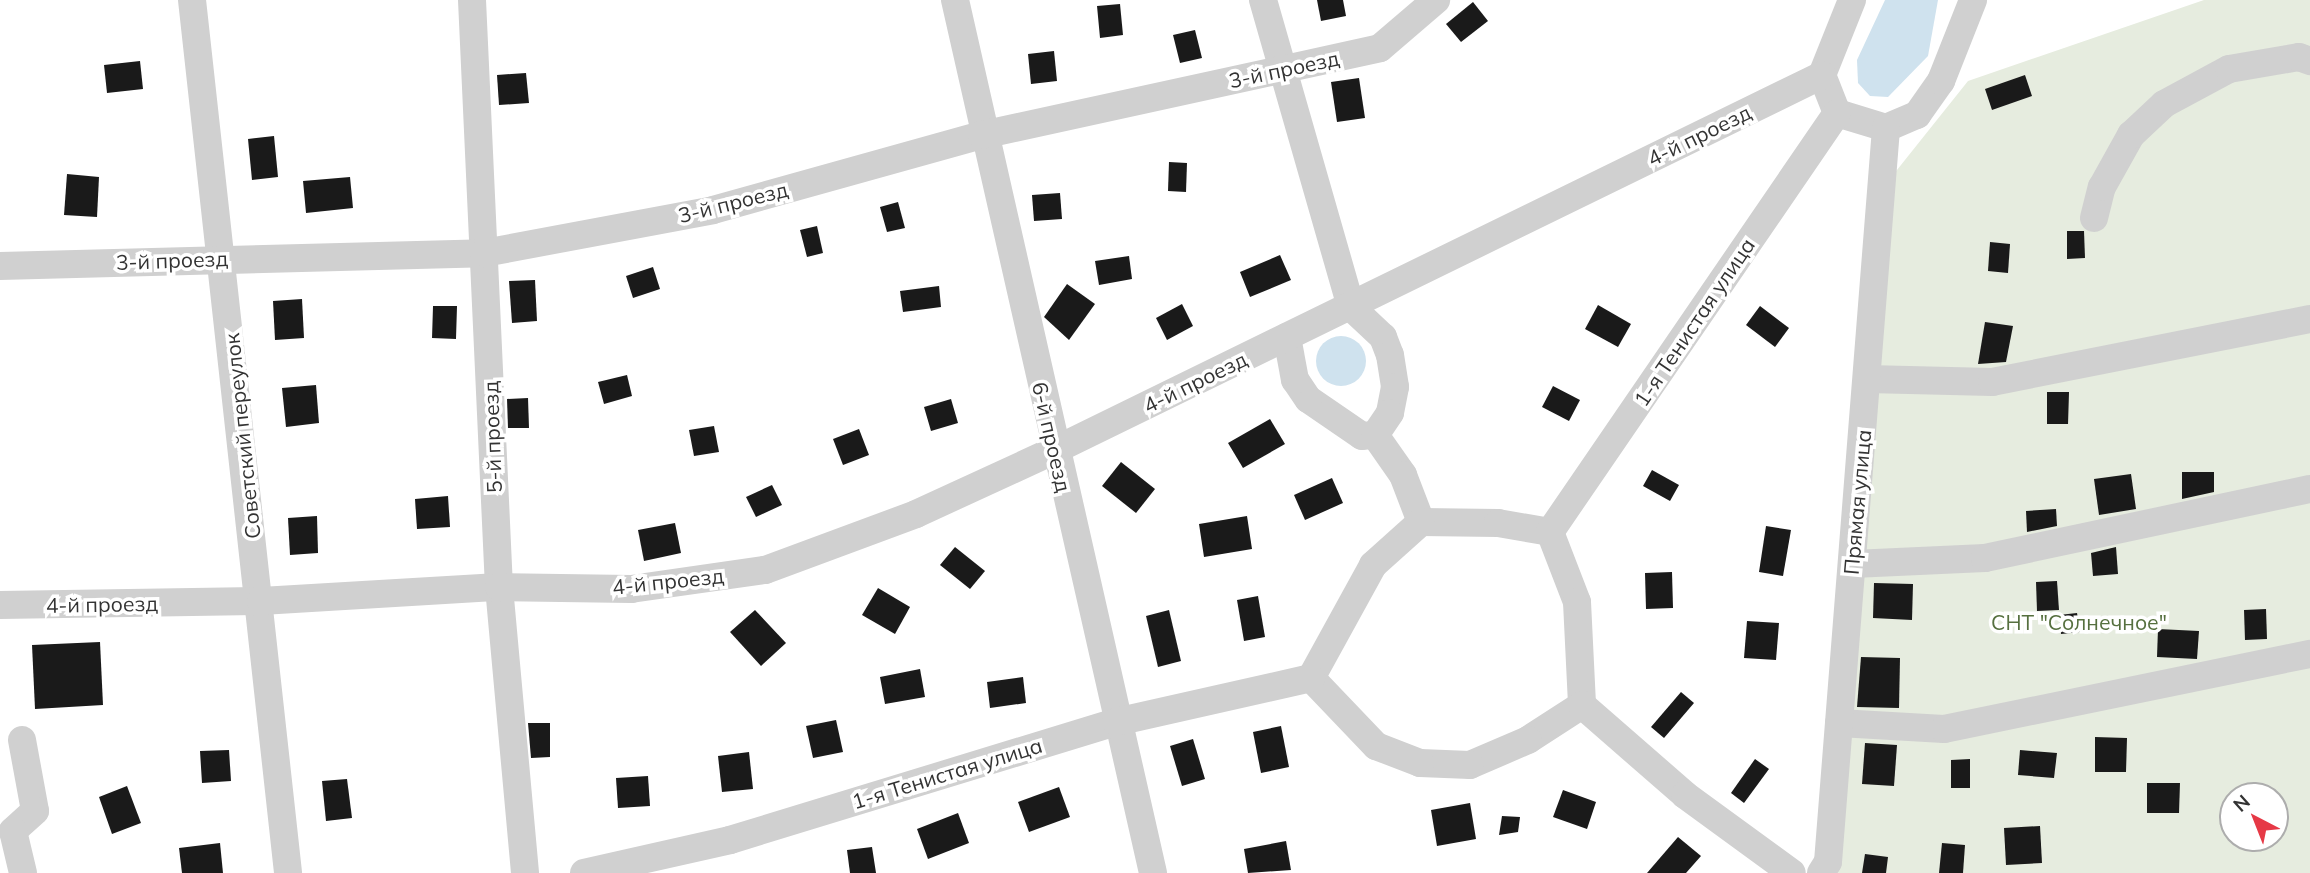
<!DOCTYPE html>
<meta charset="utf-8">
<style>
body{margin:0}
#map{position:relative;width:2310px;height:873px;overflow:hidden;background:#fff;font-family:Mulish,sans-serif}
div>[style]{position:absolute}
.green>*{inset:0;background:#e6ecdf}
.water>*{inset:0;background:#cfe2ee}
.round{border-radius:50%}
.building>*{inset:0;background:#1a1a1a}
.minor>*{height:28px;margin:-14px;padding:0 14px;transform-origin:14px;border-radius:14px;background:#d0d0d0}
span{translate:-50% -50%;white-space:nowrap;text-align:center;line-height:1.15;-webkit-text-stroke:7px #fff;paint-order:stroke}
.street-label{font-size:21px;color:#333}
.park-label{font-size:21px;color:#56703f}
.north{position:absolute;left:2219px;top:782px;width:70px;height:70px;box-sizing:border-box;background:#fff;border:2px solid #adadad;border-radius:50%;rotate:318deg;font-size:19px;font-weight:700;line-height:28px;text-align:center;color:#333}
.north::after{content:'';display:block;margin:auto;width:24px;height:32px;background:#e63946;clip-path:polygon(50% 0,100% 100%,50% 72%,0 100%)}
</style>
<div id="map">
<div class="green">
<div style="clip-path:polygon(evenodd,2204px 0,2310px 0,2310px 873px,1824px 873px,1881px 190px,1968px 81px,2204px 0,2233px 796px,2275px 796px,2275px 838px,2233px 838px,2233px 796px)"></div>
</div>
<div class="water">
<div style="clip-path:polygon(1885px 0,1938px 0,1928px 56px,1888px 97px,1870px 96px,1858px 83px,1857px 60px)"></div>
<div class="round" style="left:1316px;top:336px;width:50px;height:50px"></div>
</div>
<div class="building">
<div style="clip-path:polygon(1317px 0,1343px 0,1346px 16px,1321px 21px)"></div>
<div style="clip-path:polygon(1473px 2px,1488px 21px,1461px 42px,1446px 24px)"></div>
<div style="clip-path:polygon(1120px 4px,1123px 35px,1100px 38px,1097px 6px)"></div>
<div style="clip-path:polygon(1195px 30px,1202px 58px,1180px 63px,1173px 35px)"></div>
<div style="clip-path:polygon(1054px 51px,1057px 81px,1031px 84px,1028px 54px)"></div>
<div style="clip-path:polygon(140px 61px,143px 89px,107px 93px,104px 65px)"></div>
<div style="clip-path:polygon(526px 73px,529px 103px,499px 105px,497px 75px)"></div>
<div style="clip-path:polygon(2025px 75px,2032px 96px,1992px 110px,1985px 89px)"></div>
<div style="clip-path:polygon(1359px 78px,1365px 118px,1337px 122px,1331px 82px)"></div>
<div style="clip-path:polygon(274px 136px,278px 177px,252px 180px,248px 139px)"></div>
<div style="clip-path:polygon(1169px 162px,1187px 163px,1186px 192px,1168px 191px)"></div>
<div style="clip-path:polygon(67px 174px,99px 177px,97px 217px,64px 215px)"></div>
<div style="clip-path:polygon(350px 177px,353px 208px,306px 213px,303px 181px)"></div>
<div style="clip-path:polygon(1060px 193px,1062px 219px,1034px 221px,1032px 195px)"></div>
<div style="clip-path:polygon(898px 202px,905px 228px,887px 232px,880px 207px)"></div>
<div style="clip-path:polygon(817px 226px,823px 253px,807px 257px,800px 230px)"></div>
<div style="clip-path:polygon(2067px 231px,2084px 231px,2085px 258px,2067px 259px)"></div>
<div style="clip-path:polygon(1990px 242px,2010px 244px,2008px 273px,1988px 271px)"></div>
<div style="clip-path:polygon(1280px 255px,1291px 280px,1250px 297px,1240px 272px)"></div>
<div style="clip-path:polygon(1129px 256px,1132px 279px,1099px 285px,1095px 261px)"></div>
<div style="clip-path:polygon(653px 267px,660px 289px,633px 298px,626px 276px)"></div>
<div style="clip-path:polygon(535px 280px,537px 321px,512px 323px,509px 281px)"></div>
<div style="clip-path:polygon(1067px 284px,1095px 304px,1069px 340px,1044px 317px)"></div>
<div style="clip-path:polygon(939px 286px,941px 307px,903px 312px,900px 291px)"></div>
<div style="clip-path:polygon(302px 299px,304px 338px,275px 340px,273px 301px)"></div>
<div style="clip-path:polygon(1182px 304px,1193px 326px,1167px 340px,1156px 318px)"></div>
<div style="clip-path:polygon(1598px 305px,1631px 324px,1618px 347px,1585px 329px)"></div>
<div style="clip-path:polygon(433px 306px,457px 306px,456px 339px,432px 338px)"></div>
<div style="clip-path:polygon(1760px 306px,1789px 328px,1775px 347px,1746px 325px)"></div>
<div style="clip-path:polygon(1985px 322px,2013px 326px,2006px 362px,1978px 364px)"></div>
<div style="clip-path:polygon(627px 375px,632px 396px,604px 404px,598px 382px)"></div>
<div style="clip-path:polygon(316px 385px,319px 423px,286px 427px,282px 388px)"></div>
<div style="clip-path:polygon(1553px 386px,1580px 400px,1569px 421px,1542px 407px)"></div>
<div style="clip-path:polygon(2047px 392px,2069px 392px,2068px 424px,2047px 424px)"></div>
<div style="clip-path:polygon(528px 398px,529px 428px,508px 428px,507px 399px)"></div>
<div style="clip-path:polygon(951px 399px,958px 423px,931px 431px,924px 407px)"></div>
<div style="clip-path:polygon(1270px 419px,1285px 444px,1243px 468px,1228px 443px)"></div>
<div style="clip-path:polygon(714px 426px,719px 452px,694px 456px,689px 430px)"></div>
<div style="clip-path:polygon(859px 429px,869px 455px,843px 465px,833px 439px)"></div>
<div style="clip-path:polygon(1121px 462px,1155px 489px,1136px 513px,1102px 486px)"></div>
<div style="clip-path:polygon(1652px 470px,1679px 485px,1670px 501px,1643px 486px)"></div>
<div style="clip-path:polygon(2182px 472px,2214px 472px,2214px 492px,2182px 499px)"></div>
<div style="clip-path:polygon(2131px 474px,2136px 509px,2099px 515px,2094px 479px)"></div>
<div style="clip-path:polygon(1332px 478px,1343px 503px,1305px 520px,1294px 495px)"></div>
<div style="clip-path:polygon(772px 485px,782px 505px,756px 517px,746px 497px)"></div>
<div style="clip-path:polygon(448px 496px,450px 527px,417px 529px,415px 499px)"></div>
<div style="clip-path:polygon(2056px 509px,2057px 526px,2027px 532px,2026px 511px)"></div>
<div style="clip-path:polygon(317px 516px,318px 553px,290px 555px,288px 518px)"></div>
<div style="clip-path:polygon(1247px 516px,1252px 549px,1204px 557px,1199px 524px)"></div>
<div style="clip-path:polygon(675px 523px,681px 553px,644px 561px,638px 530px)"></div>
<div style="clip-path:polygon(1766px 526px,1791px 530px,1783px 576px,1759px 572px)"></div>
<div style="clip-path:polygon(955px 547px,985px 571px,970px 589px,940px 565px)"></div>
<div style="clip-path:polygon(2116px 547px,2118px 574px,2093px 576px,2091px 553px)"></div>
<div style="clip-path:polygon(1672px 572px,1673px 608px,1646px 609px,1645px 573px)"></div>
<div style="clip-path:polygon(2057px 581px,2059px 610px,2037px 611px,2036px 582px)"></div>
<div style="clip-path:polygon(1874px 583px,1913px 584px,1912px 620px,1873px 618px)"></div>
<div style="clip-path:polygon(878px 588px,910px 607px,895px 634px,862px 615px)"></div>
<div style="clip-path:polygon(1258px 596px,1265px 637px,1244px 641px,1237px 600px)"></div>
<div style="clip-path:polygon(2266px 609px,2267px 639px,2245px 640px,2244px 610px)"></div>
<div style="clip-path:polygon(755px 610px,786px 643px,761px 666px,730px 632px)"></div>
<div style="clip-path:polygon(1169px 610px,1181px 661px,1158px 667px,1146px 616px)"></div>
<div style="clip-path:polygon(2077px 613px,2080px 632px,2061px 634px,2059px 615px)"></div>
<div style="clip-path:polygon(1747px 621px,1779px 623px,1776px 660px,1744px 658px)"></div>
<div style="clip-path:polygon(2158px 629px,2199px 631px,2197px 659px,2157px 657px)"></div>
<div style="clip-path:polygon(100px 642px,103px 705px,35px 709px,32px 645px)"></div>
<div style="clip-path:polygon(1861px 657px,1900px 658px,1899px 708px,1857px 707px)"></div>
<div style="clip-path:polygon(920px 669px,925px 697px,885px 704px,880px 677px)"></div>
<div style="clip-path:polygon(1023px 677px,1026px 703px,990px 708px,987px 682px)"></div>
<div style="clip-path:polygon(1681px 692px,1694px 703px,1664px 738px,1651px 727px)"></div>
<div style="clip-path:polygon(836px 720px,843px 752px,813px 758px,806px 726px)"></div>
<div style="clip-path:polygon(528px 723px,550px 723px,550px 757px,531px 758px)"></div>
<div style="clip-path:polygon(1281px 726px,1289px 767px,1261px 773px,1253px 732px)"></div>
<div style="clip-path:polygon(2095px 737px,2127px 738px,2126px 772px,2095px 772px)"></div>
<div style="clip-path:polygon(1193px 739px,1205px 779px,1182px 786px,1170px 746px)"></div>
<div style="clip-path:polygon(1865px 743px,1897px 745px,1894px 786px,1862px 784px)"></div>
<div style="clip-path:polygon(229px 750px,231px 781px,202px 783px,200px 751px)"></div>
<div style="clip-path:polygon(2020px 750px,2057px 753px,2054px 778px,2018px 775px)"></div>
<div style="clip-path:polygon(749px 752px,753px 789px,722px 792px,718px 756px)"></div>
<div style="clip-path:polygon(1755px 759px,1769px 769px,1744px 803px,1731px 793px)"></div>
<div style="clip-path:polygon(1970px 759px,1970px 788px,1951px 788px,1951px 760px)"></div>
<div style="clip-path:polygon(648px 776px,650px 806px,618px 808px,616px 778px)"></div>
<div style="clip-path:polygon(347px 779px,352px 818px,326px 821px,322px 781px)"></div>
<div style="clip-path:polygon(2147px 783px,2180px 783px,2179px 813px,2147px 813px)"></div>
<div style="clip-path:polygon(127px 786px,141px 823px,112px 834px,99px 797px)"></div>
<div style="clip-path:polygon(1059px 787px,1070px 817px,1029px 832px,1018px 802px)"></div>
<div style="clip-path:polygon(1563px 790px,1596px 802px,1587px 829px,1553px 817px)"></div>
<div style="clip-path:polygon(1470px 803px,1476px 839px,1437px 846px,1431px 810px)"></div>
<div style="clip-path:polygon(958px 813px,969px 843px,928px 859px,917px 829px)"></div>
<div style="clip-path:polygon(1502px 816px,1520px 817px,1518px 832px,1499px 835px)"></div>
<div style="clip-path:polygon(2040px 826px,2042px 863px,2006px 865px,2004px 828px)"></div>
<div style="clip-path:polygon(1678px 837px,1701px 856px,1686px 873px,1647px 873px)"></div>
<div style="clip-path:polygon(1286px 841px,1291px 870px,1248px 873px,1244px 849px)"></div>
<div style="clip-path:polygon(220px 843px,223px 873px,182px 873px,179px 848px)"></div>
<div style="clip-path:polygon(1942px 843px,1965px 845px,1963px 873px,1939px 873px)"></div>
<div style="clip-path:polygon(872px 847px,876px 873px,850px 873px,847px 850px)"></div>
<div style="clip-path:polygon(1865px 854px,1888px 857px,1886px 873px,1862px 873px)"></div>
</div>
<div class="minor">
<div style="left:192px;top:0;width:878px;rotate:83.72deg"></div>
<div style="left:472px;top:0;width:588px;rotate:87.37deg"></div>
<div style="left:499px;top:587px;width:287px;rotate:84.8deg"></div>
<div style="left:955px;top:0;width:895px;rotate:77.22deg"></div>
<div style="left:1263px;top:0;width:319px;rotate:74deg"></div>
<div style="left:1351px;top:307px;width:44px;rotate:43.2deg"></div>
<div style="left:1383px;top:337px;width:19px;rotate:69deg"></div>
<div style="left:1390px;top:355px;width:32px;rotate:81deg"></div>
<div style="left:1395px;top:387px;width:26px;rotate:101deg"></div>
<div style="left:1390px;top:413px;width:27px;rotate:124deg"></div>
<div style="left:1375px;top:435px;width:13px;rotate:176deg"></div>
<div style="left:1362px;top:436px;width:65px;rotate:-145.6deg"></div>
<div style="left:1308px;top:399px;width:23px;rotate:-124deg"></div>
<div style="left:1295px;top:380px;width:44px;rotate:-100.5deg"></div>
<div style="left:1852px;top:0;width:81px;rotate:111.8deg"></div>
<div style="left:1822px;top:75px;width:41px;rotate:68.5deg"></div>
<div style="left:1837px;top:113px;width:51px;rotate:17deg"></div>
<div style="left:1886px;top:128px;width:34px;rotate:-23deg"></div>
<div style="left:1917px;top:115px;width:42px;rotate:-54.8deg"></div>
<div style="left:1941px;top:81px;width:87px;rotate:-68.4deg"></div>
<div style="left:2094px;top:218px;width:32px;rotate:-76deg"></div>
<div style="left:2102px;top:187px;width:60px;rotate:-60.9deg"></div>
<div style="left:2131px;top:135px;width:45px;rotate:-43.2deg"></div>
<div style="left:2164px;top:104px;width:74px;rotate:-28.3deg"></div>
<div style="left:2229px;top:69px;width:71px;rotate:-9.7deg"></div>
<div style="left:2299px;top:57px;width:12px;rotate:20deg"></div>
<div style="left:0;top:266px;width:484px;rotate:-1.5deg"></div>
<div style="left:484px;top:253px;width:233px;rotate:-10.6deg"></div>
<div style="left:713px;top:210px;width:279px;rotate:-15.6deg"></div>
<div style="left:982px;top:135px;width:407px;rotate:-12.3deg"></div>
<div style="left:1380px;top:48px;width:74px;rotate:-40.6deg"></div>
<div style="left:1867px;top:379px;width:125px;rotate:1.4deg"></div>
<div style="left:1992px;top:382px;width:324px;rotate:-11.2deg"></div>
<div style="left:1375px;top:435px;width:49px;rotate:55deg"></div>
<div style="left:1403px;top:475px;width:50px;rotate:69deg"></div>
<div style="left:1421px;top:522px;width:77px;rotate:0.7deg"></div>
<div style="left:1498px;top:523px;width:53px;rotate:9.8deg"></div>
<div style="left:1550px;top:532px;width:75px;rotate:68.9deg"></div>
<div style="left:1577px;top:602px;width:103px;rotate:87.2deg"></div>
<div style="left:1582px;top:705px;width:64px;rotate:147.1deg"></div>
<div style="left:1528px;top:740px;width:63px;rotate:156.7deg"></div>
<div style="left:1470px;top:765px;width:50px;rotate:-177.7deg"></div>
<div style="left:1420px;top:763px;width:47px;rotate:-158.9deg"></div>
<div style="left:1376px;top:746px;width:94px;rotate:-133.7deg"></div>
<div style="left:1311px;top:678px;width:129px;rotate:-61.2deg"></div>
<div style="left:1373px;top:565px;width:64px;rotate:-41.9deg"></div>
<div style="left:1550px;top:532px;width:508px;rotate:-55.59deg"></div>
<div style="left:1853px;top:564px;width:132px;rotate:-2.6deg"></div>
<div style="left:1985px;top:558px;width:332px;rotate:-12deg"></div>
<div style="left:0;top:605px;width:261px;rotate:-0.9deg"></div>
<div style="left:261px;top:601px;width:238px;rotate:-3.4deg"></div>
<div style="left:499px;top:587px;width:132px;rotate:0.9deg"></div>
<div style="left:631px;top:589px;width:135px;rotate:-8.1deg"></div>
<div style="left:765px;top:570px;width:161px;rotate:-20.3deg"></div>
<div style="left:916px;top:514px;width:153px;rotate:-24.7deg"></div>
<div style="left:1055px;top:450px;width:854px;rotate:-26.05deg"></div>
<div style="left:1582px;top:705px;width:137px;rotate:41.1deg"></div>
<div style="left:1685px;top:795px;width:132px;rotate:36.1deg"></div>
<div style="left:1839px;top:723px;width:105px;rotate:3.3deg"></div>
<div style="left:1944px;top:729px;width:374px;rotate:-11.6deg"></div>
<div style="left:22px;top:740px;width:72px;rotate:79.6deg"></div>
<div style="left:35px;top:811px;width:30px;rotate:138deg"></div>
<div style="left:13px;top:831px;width:43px;rotate:76.6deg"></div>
<div style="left:584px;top:873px;width:150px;rotate:-12.7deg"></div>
<div style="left:730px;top:840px;width:404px;rotate:-17deg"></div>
<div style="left:1116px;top:722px;width:200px;rotate:-12.7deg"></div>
<div style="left:1821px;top:873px;width:13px;rotate:-58deg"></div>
<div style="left:1828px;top:862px;width:736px;rotate:-85.48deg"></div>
</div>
<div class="street-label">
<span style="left:1284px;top:69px;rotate:-12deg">3-й проезд</span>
<span style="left:1699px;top:135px;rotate:-26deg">4-й проезд</span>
<span style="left:733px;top:202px;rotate:-14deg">3-й проезд</span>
<span style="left:172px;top:260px;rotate:-2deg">3-й проезд</span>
<span style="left:1694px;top:322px;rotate:-56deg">1-я Тенистая улица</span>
<span style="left:1195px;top:382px;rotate:-26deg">4-й проезд</span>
<span style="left:242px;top:436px;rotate:-96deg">Советский переулок</span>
<span style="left:492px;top:437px;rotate:-92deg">5-й проезд</span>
<span style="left:1052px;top:437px;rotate:77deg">6-й проезд</span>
<span style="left:1857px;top:502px;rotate:-85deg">Прямая улица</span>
<span style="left:668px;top:581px;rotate:-6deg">4-й проезд</span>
<span style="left:102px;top:604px;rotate:-1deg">4-й проезд</span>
<span style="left:947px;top:773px;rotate:-17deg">1-я Тенистая улица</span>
</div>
<div class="park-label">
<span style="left:2079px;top:622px">СНТ "Солнечное"</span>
</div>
<div class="north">N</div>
</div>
